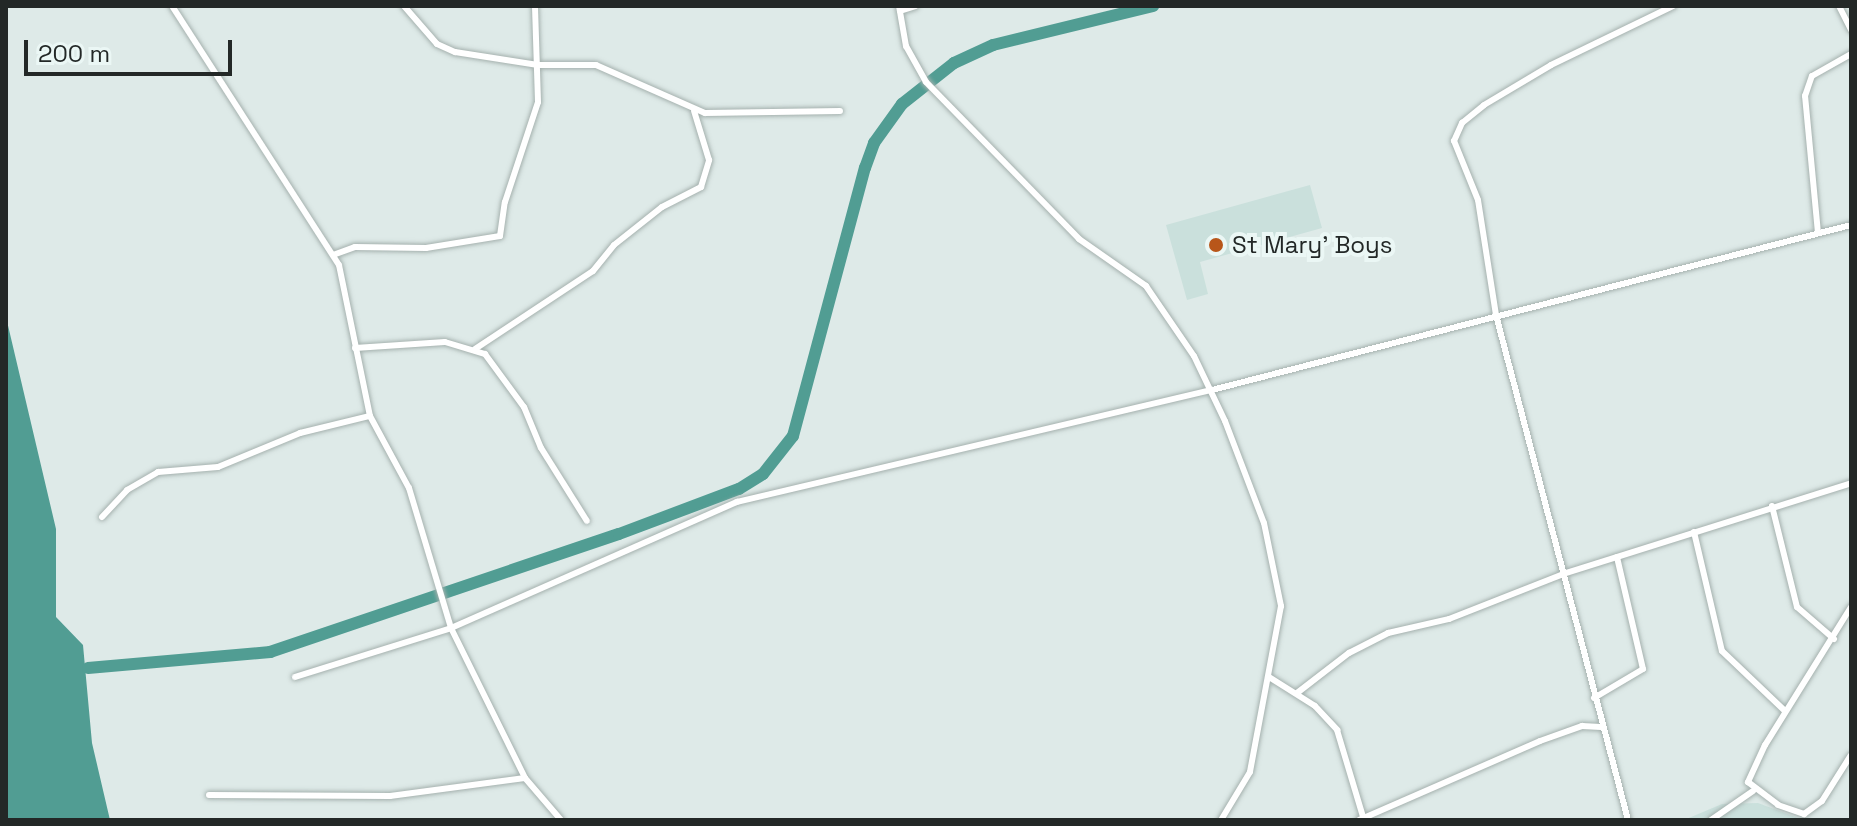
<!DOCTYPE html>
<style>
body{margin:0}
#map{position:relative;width:1857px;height:826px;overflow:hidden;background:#deeae8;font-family:"Space Grotesk",sans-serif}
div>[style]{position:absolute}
.built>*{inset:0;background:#cae0dc}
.water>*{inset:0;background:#519d93}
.river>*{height:12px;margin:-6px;padding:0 6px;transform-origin:6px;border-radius:6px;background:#519d93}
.roads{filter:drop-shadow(0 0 2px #a5b1ae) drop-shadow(0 0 2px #a5b1ae)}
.minor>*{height:6px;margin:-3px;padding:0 3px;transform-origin:3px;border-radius:3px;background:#fff}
.dots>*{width:22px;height:22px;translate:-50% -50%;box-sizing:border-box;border:4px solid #ebf7f5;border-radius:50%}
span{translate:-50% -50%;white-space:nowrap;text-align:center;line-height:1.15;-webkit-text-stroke:8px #ebf7f5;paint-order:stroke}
.poi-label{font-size:24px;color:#232827}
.left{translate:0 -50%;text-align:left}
.frame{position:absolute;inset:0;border:8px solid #232827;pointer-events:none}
.scale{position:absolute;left:24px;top:40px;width:208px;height:36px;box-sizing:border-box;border:4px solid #232827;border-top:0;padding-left:10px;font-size:24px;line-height:28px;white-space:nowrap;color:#232827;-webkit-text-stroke:6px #ebf7f5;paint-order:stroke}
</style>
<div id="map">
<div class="built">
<div style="clip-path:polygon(1310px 185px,1322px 228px,1200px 262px,1208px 294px,1187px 300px,1166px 225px)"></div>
<div style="clip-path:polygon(1758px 803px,1803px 820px,1684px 820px,1722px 804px)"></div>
</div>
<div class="water">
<div style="clip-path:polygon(6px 317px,56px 529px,56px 617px,83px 645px,92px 743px,110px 820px,6px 820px)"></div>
</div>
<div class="river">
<div style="left:88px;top:668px;width:183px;rotate:-5deg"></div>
<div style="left:270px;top:652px;width:368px;rotate:-18.7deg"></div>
<div style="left:619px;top:534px;width:128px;rotate:-20.6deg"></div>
<div style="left:739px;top:489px;width:28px;rotate:-32deg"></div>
<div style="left:763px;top:474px;width:48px;rotate:-51.7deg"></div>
<div style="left:793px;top:436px;width:278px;rotate:-75deg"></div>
<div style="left:865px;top:168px;width:27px;rotate:-70deg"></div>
<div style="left:874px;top:143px;width:48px;rotate:-54.3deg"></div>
<div style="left:902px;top:104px;width:66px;rotate:-38.3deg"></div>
<div style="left:954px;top:63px;width:43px;rotate:-24.8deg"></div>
<div style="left:993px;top:45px;width:165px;rotate:-13.7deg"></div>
</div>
<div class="roads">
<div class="minor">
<div style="left:172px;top:6px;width:308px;rotate:57.2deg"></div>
<div style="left:339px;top:265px;width:154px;rotate:78.4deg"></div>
<div style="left:370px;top:416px;width:82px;rotate:61.6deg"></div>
<div style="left:409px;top:488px;width:146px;rotate:73.3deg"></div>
<div style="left:451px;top:628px;width:167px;rotate:63.7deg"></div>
<div style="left:525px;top:778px;width:55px;rotate:49.4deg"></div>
<div style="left:404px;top:6px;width:50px;rotate:49deg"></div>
<div style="left:437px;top:44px;width:20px;rotate:24deg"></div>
<div style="left:455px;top:52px;width:84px;rotate:8.9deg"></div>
<div style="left:538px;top:65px;width:58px"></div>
<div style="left:596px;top:65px;width:119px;rotate:23.8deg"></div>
<div style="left:705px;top:113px;width:135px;rotate:-0.8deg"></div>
<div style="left:899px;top:6px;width:41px;rotate:80.1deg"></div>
<div style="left:906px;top:46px;width:41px;rotate:60.9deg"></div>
<div style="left:926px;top:82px;width:219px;rotate:45.7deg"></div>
<div style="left:1079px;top:239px;width:82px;rotate:35deg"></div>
<div style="left:1146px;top:286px;width:85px;rotate:55.6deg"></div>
<div style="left:1194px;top:356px;width:72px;rotate:64.5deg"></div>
<div style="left:1225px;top:421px;width:109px;rotate:69.1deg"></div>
<div style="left:1264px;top:523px;width:85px;rotate:78.4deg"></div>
<div style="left:1281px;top:606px;width:169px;rotate:100.6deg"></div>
<div style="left:1250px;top:772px;width:56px;rotate:121.1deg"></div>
<div style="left:1839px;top:6px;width:27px;rotate:63deg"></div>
<div style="left:900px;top:11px;width:16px;rotate:-18deg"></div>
<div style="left:1818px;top:233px;width:138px;rotate:-95.4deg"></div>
<div style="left:1805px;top:96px;width:21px;rotate:-71deg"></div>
<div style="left:1812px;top:76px;width:45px;rotate:-29.4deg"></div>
<div style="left:333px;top:255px;width:23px;rotate:-20deg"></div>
<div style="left:355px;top:247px;width:71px;rotate:0.8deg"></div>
<div style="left:426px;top:248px;width:75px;rotate:-9.2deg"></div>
<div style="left:500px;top:236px;width:34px;rotate:-82deg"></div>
<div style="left:505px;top:202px;width:105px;rotate:-71.7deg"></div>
<div style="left:538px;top:102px;width:96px;rotate:-91.8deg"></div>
<div style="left:355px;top:348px;width:90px;rotate:-3.8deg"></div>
<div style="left:445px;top:342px;width:42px;rotate:16.7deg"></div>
<div style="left:485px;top:354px;width:66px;rotate:53.7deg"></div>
<div style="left:524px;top:407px;width:44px;rotate:67.5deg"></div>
<div style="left:541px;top:448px;width:86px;rotate:57.8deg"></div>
<div style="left:475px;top:349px;width:141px;rotate:-33.5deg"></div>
<div style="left:593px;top:271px;width:33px;rotate:-51deg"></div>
<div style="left:614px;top:245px;width:61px;rotate:-38.4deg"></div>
<div style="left:662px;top:207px;width:44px;rotate:-27.1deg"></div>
<div style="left:701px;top:187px;width:28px;rotate:-73deg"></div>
<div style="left:709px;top:160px;width:51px;rotate:-107deg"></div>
<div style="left:1772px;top:506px;width:104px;rotate:76.1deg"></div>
<div style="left:1797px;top:607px;width:49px;rotate:40.9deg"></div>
<div style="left:102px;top:517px;width:37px;rotate:-47deg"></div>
<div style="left:127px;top:490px;width:36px;rotate:-30deg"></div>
<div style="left:158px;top:472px;width:60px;rotate:-4.8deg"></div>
<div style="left:218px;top:467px;width:89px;rotate:-22.5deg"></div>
<div style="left:300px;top:433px;width:72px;rotate:-13.7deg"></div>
<div style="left:1694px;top:532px;width:122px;rotate:76.8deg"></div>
<div style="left:1722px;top:651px;width:87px;rotate:43.6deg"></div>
<div style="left:1851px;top:607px;width:163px;rotate:121.9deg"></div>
<div style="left:1765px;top:745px;width:41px;rotate:114.7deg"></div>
<div style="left:1748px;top:782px;width:38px;rotate:37deg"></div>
<div style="left:1778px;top:805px;width:28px;rotate:19deg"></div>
<div style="left:1804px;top:814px;width:22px;rotate:-36deg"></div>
<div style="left:1822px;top:801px;width:54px;rotate:-57.8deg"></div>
<div style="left:295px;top:677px;width:164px;rotate:-17.4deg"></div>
<div style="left:451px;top:628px;width:313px;rotate:-23.8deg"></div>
<div style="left:737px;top:502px;width:488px;rotate:-13.3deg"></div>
<div style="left:1212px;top:390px;width:660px;rotate:-14.48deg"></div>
<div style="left:1269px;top:677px;width:54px;rotate:32.2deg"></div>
<div style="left:1315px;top:706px;width:33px;rotate:47deg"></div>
<div style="left:1337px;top:730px;width:94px;rotate:73.3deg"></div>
<div style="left:1297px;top:693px;width:66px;rotate:-37.6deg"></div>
<div style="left:1349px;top:653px;width:44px;rotate:-27.1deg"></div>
<div style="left:1388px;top:633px;width:63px;rotate:-12.9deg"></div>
<div style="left:1449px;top:619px;width:123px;rotate:-21.5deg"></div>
<div style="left:1563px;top:574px;width:302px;rotate:-17.5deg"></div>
<div style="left:1594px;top:698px;width:57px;rotate:-30.6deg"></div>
<div style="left:1643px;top:669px;width:115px;rotate:-103.1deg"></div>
<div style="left:209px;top:795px;width:181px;rotate:0.3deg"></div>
<div style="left:390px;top:796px;width:136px;rotate:-7.6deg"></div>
<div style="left:1359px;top:820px;width:197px;rotate:-23.6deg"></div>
<div style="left:1540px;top:741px;width:45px;rotate:-19.7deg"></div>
<div style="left:1582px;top:726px;width:19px;rotate:3deg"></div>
<div style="left:1628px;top:820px;width:522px;rotate:-104.65deg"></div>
<div style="left:1496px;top:315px;width:116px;rotate:-98.9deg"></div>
<div style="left:1478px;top:200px;width:64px;rotate:-112.1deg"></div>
<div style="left:1454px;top:141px;width:20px;rotate:-66deg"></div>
<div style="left:1462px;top:123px;width:28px;rotate:-39deg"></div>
<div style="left:1484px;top:105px;width:78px;rotate:-30.8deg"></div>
<div style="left:1551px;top:65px;width:136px;rotate:-25.8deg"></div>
<div style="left:1711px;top:820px;width:51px;rotate:-34.6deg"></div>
</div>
</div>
<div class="dots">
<div style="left:1216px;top:245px;background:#b8561a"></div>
</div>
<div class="poi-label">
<span class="left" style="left:1232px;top:245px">St Mary' Boys</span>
</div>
<div class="frame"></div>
<div class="scale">200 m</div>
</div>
